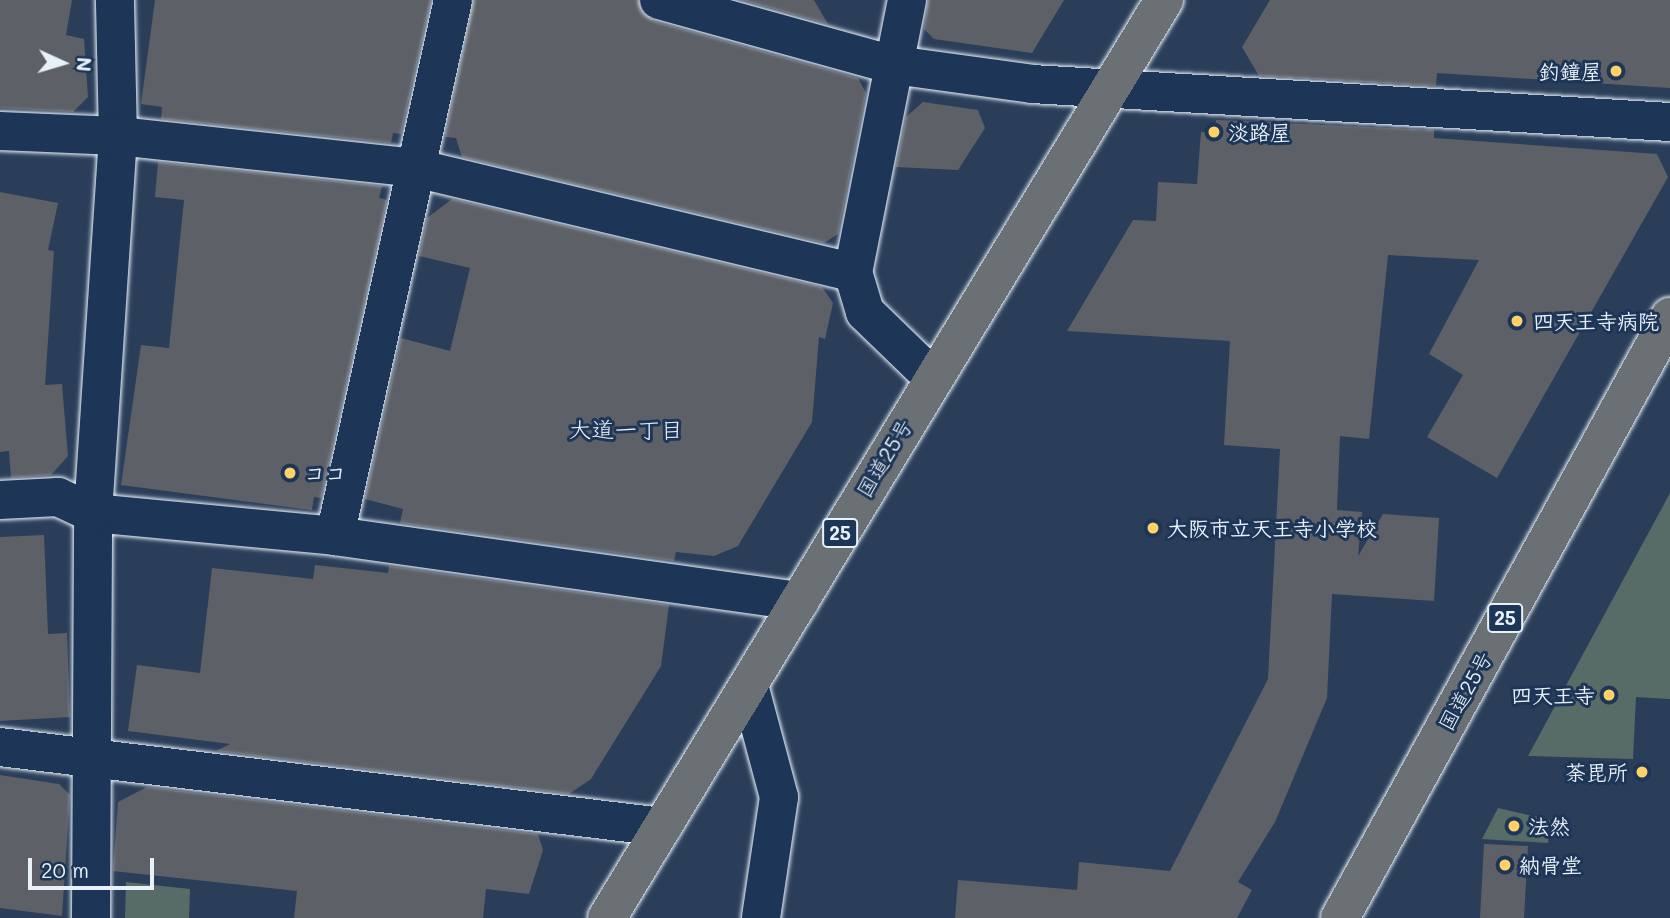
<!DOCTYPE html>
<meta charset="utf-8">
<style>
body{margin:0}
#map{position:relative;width:1670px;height:918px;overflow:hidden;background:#2a3e5a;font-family:Mali,"Klee One",sans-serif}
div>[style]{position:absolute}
.green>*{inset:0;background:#576b67}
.building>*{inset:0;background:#5e6068}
.roads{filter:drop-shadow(0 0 2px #e8f1f8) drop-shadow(0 0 2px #e8f1f8)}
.street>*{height:38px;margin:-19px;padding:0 19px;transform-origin:19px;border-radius:19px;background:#1d3557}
.secondary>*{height:38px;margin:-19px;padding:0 19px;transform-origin:19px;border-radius:19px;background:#1d3557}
.highway>*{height:38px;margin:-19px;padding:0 19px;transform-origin:19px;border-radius:19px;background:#6b7074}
.dots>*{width:19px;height:19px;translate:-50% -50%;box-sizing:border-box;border:4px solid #1d3557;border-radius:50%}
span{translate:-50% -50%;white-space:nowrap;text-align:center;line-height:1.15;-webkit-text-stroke:6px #1d3557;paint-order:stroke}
.shield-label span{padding:2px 5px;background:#1d3557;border:2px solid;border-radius:5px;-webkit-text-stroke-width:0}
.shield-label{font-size:19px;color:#e8f1f8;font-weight:700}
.poi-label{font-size:21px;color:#e8f1f8;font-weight:700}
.right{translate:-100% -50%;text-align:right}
.left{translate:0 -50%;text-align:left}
.street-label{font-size:21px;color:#e8f1f8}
.neighbourhood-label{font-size:23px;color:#e8f1f8}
.north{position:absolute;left:28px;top:28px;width:70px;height:70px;-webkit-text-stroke:5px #1d3557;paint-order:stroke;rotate:94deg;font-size:19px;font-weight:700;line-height:28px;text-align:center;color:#e8f1f8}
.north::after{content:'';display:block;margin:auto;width:24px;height:32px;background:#e8f1f8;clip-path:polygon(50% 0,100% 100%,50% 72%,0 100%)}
.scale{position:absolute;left:28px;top:858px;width:126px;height:32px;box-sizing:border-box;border:4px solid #e8f1f8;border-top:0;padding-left:9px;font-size:21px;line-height:24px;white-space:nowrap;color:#e8f1f8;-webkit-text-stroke:5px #1d3557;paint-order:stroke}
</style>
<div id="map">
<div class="green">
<div style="clip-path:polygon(1670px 493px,1670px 699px,1636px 697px,1633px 759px,1528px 756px)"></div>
<div style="clip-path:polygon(1498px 808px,1550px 820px,1548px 843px,1482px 839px)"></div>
<div style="clip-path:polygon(126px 882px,190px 889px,189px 918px,125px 918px)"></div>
</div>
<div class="building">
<div style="clip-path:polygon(0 0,72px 0,66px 35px,84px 39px,88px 97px,73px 112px,0 108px)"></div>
<div style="clip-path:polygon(155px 0,431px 0,401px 134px,393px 133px,391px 143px,161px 119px,162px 107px,141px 104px)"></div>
<div style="clip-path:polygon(474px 0,638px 0,653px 21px,858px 78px,866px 93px,838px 234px,824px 243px,462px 157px,456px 138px,445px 137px)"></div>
<div style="clip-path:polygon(741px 0,814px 0,828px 24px)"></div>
<div style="clip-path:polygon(928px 0,1064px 0,1032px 53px,934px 39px,924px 29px)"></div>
<div style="clip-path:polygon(1270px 0,1670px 0,1670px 88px,1437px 73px,1436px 86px,1259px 76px,1242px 47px)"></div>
<div style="clip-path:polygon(923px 102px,978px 110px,985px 128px,958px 170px,896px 167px,906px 117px)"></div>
<div style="clip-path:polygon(1216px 120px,1434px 130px,1434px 138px,1657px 154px,1668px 177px,1497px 478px,1427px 437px,1463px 375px,1429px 354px,1479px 260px,1388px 255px,1369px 439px,1340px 436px,1337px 510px,1362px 512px,1358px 556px,1383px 514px,1439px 518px,1434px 601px,1332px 594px,1327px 698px,1275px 822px,1238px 882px,1252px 890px,1237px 918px,955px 918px,958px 880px,1077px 890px,1079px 862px,1170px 871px,1268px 679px,1280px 449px,1224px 445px,1230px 341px,1067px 331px,1133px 220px,1156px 221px,1158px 182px,1197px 184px,1201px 132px,1215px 133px)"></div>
<div style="clip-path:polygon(158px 162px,382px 186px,379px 198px,387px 200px,321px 498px,314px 497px,312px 510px,121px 485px,141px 345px,169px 348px,184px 200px,155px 197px)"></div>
<div style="clip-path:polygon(0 192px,58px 203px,48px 250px,54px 251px,45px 385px,62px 384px,68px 456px,51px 475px,11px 478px,9px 451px,0 452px)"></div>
<div style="clip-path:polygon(452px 199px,822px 287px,833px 303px,825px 339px,819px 337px,812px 422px,738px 546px,714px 556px,676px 552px,674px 561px,400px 523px,403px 509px,365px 499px,401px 338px,450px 351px,470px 268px,419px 256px,427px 218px)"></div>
<div style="clip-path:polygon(44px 535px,48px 634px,67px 633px,70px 717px,0 721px,0 537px)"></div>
<div style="clip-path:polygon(315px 565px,388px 573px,389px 566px,669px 605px,661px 666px,591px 779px,569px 794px,216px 751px,230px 744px,128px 731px,137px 665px,200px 673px,212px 568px,313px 579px)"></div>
<div style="clip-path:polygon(0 775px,59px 784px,70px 795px,62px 916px,0 908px)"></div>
<div style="clip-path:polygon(147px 787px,538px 834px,543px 850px,529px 894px,486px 889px,483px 918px,294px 918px,297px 891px,113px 871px,118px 802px)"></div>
<div style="clip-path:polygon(1484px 844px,1528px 846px,1524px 918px,1480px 918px)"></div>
</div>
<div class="roads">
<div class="street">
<div style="left:659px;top:0;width:244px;rotate:15.5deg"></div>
<div style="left:894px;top:65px;width:139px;rotate:7.8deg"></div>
<div style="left:1032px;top:84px;width:639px;rotate:3.41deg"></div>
<div style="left:907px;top:0;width:277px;rotate:101.2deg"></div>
<div style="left:853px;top:272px;width:42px;rotate:73.3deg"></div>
<div style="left:865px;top:312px;width:93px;rotate:44.1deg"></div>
<div style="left:93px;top:513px;width:243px;rotate:5.4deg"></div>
<div style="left:335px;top:536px;width:469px;rotate:8deg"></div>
<div style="left:335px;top:536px;width:549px;rotate:-77.58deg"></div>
<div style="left:750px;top:689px;width:112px;rotate:75deg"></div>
<div style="left:779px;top:797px;width:122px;rotate:98.5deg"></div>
<div style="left:0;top:747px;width:667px;rotate:6.89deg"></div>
<div style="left:91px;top:918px;width:405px;rotate:-89.7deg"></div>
<div style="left:93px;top:513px;width:378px;rotate:-86.2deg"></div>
<div style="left:118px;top:136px;width:136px;rotate:-91.3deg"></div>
</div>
<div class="secondary">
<div style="left:0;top:131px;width:118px;rotate:2.4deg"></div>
<div style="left:118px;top:136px;width:299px;rotate:6.1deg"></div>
<div style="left:415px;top:168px;width:450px;rotate:13.4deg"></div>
<div style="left:0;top:500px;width:58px;rotate:-3deg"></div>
<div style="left:58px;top:497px;width:38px;rotate:25deg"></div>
</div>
<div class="highway">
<div style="left:607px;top:918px;width:1074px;rotate:-58.75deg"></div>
<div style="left:1340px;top:918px;width:686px;rotate:-61.23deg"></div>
</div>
</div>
<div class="dots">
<div style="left:1616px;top:71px;background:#ffd166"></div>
<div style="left:1214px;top:132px;background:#ffd166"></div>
<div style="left:1517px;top:321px;background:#ffd166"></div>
<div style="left:290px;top:473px;background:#ffd166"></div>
<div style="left:1153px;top:528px;background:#ffd166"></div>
<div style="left:1609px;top:695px;background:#ffd166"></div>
<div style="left:1642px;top:772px;background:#ffd166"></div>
<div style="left:1514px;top:826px;background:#ffd166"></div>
<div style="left:1505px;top:865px;background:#ffd166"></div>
</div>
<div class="shield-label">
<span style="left:840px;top:533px">25</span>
<span style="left:1505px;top:618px">25</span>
</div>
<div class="poi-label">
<span class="right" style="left:1602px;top:71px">釣鐘屋</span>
<span class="left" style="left:1228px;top:132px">淡路屋</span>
<span class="left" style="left:1533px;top:321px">四天王寺病院</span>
<span class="left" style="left:304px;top:473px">ココ</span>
<span class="left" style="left:1167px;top:528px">大阪市立天王寺小学校</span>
<span class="right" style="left:1595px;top:695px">四天王寺</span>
<span class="right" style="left:1628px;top:772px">荼毘所</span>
<span class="left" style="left:1528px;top:826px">法然</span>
<span class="left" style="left:1519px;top:865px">納骨堂</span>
</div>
<div class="street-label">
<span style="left:884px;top:458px;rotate:-59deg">国道25号</span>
<span style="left:1465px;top:691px;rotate:-61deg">国道25号</span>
</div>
<div class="neighbourhood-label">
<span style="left:626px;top:429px">大道一丁目</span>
</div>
<div class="north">N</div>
<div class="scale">20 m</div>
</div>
